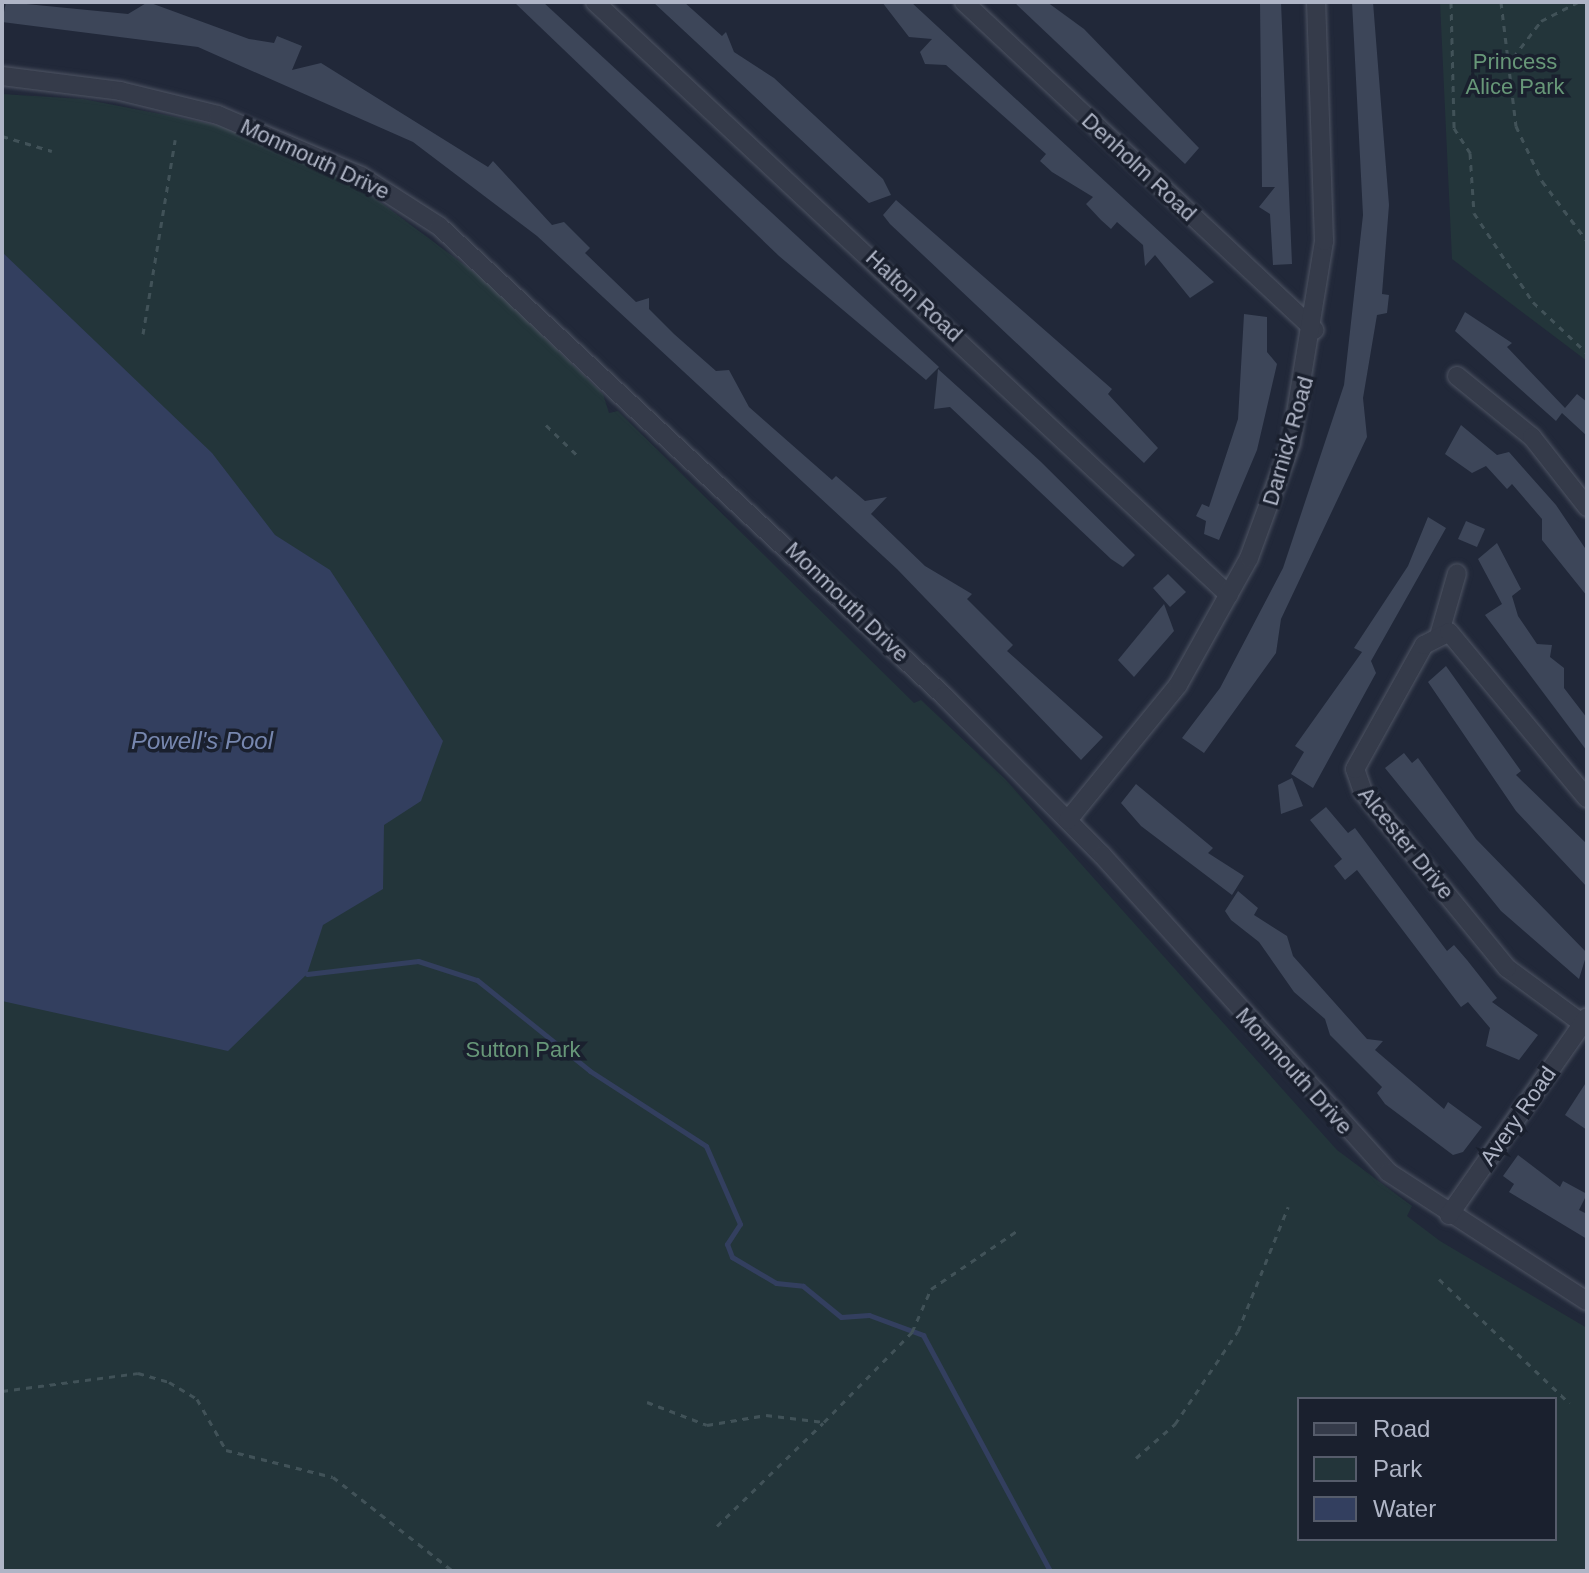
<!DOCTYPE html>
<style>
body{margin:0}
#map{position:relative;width:1589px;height:1573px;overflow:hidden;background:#212839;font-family:Arial,sans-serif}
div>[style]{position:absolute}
.green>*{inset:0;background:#23353a}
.water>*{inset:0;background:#333f5f}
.stream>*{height:5px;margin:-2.5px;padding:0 2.5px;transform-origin:2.5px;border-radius:2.5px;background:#333f5f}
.building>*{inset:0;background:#3d4659}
.path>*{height:3px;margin-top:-1.5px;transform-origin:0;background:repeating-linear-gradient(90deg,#415258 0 6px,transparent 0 12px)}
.roads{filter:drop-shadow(0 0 2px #4f5564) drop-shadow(0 0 2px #4f5564)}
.minor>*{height:18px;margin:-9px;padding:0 9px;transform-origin:9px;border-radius:9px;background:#353b4a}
span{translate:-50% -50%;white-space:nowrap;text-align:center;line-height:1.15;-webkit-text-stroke:7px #1a202e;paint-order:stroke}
.park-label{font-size:22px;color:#679778}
.street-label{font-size:22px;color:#afb5c6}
.water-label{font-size:24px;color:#7787af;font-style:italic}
.frame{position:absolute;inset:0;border:4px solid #afb5c6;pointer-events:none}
.legend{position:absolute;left:1297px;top:1397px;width:260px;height:144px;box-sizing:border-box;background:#1a202e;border:2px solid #565c6b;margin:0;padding:10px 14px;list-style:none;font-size:24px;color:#afb5c6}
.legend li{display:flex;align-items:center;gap:16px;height:40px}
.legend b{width:40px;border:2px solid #565c6b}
</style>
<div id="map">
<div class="green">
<div style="clip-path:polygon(1440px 2px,1587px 2px,1587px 361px,1452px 259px)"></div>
<div style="clip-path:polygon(evenodd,2px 94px,83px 99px,222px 126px,360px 187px,486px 281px,603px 394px,609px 413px,618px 411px,914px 703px,921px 700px,1005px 779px,1337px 1150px,1412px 1206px,1407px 1216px,1440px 1241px,1587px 1328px,1587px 1571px,2px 1571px,2px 94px,1299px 1399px,1555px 1399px,1555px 1539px,1299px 1539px,1299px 1399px)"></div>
</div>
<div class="water">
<div style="clip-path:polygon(2px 252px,212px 453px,275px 535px,330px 570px,443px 741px,421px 801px,384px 825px,383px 889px,323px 925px,307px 974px,228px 1051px,2px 1001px)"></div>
</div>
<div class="stream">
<div style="left:307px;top:974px;width:112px;rotate:-6.7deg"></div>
<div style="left:418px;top:961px;width:62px;rotate:17.9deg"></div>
<div style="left:477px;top:980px;width:145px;rotate:38.8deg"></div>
<div style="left:590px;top:1071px;width:138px;rotate:32.9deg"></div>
<div style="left:706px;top:1146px;width:85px;rotate:66.4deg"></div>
<div style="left:740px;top:1224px;width:24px;rotate:123deg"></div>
<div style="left:727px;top:1244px;width:14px;rotate:69deg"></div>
<div style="left:732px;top:1257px;width:51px;rotate:30.6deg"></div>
<div style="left:776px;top:1283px;width:27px;rotate:6deg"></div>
<div style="left:803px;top:1286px;width:49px;rotate:39.2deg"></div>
<div style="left:841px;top:1317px;width:28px;rotate:-4deg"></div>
<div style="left:869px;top:1315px;width:58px;rotate:20.3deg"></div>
<div style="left:923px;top:1335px;width:268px;rotate:61.7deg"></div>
</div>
<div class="building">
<div style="clip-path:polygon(6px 2px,128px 14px,148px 2px,249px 39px,274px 43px,277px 36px,302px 46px,292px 70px,321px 63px,488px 167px,493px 161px,552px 225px,564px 222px,590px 248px,585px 253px,636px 302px,649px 298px,649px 309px,674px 334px,716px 371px,729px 370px,749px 407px,832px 480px,836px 476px,865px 501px,887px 497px,871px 514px,925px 566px,972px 594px,967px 599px,1013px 645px,1007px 651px,1103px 737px,1081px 760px,897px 569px,537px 236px,413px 142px,198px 47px,2px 22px)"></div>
<div style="clip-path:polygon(514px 2px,543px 2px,939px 367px,926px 380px,779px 256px)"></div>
<div style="clip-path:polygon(653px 2px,684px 2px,722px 36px,726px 32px,734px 52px,774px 78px,883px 179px,891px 195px,869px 203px)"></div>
<div style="clip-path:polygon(882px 2px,911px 2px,1214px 282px,1190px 298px,1155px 255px,1145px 266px,1143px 245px,1117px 222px,1111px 229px,1101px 220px,1086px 204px,1093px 197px,1052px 172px,1040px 161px,1046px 154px,946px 65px,925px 64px,920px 52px,932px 39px,909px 37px)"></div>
<div style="clip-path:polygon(1014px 2px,1047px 2px,1084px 29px,1199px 148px,1185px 164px)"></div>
<div style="clip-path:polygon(1260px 2px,1281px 2px,1292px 264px,1273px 265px,1270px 214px,1259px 207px,1275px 187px,1262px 187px)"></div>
<div style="clip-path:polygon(1352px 2px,1373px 2px,1389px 205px,1382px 294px,1389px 295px,1387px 313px,1377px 315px,1363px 398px,1367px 437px,1281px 619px,1276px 653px,1204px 753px,1182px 738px,1220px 688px,1283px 568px,1344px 385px,1363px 215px)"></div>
<div style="clip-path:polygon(896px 200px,1112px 389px,1108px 394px,1158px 448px,1144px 463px,890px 224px,883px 215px)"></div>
<div style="clip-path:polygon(1465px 312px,1512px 343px,1507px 347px,1565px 408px,1577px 394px,1587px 402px,1587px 436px,1562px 413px,1556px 421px,1455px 331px)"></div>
<div style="clip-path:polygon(1244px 314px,1267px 317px,1267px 352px,1277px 364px,1257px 450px,1219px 540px,1204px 534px,1206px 521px,1196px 516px,1202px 504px,1209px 507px,1238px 419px)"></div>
<div style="clip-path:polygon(938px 369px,1040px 461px,1135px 555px,1123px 567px,1111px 559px,950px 407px,934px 409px)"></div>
<div style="clip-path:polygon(1461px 425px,1497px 455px,1509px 452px,1556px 505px,1587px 551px,1587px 596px,1542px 540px,1542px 519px,1512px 484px,1507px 489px,1486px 466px,1472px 473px,1445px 454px)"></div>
<div style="clip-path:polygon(1428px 517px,1446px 528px,1371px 661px,1376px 673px,1313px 788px,1291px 774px,1304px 752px,1295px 746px,1362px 652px,1354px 648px,1408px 566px)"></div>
<div style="clip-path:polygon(1466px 521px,1485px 529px,1477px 547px,1458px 539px)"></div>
<div style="clip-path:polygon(1497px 543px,1521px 589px,1512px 596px,1518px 616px,1537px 644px,1552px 645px,1550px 657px,1564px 668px,1564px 688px,1587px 718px,1587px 751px,1485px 615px,1502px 604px,1478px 559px)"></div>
<div style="clip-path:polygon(1168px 574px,1186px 592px,1170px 607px,1153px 588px)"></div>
<div style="clip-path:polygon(1164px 604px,1174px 631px,1134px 677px,1118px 660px)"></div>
<div style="clip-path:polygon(1446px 666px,1521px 771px,1516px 775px,1587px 844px,1587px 887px,1516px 811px,1428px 682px)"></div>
<div style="clip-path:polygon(1404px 753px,1412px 763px,1418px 758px,1476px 839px,1587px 953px,1579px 979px,1501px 911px,1385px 768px)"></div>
<div style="clip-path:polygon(1292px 778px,1303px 806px,1281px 814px,1278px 785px)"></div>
<div style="clip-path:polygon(1136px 784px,1213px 848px,1208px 853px,1244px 876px,1232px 895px,1141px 826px,1121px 803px)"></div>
<div style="clip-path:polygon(1326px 807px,1348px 833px,1355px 828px,1447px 951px,1454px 945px,1467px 960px,1497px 998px,1492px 1002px,1538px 1035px,1519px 1060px,1486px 1046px,1490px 1028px,1468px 1002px,1461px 1007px,1357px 870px,1345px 880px,1334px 866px,1342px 859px,1310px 820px)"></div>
<div style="clip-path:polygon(1238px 891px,1258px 908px,1254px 915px,1287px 936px,1293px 956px,1367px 1039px,1383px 1041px,1375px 1050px,1444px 1109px,1448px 1102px,1482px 1127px,1463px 1152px,1453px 1155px,1385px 1104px,1377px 1093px,1382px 1087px,1330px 1035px,1325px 1019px,1294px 992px,1259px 942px,1231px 920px,1225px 911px)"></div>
<div style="clip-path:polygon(1587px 1081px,1587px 1130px,1565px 1115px)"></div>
<div style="clip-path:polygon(1518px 1155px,1560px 1187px,1563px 1181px,1587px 1194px,1579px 1210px,1587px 1214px,1587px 1239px,1509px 1192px,1514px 1184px,1503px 1176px)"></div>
</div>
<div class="path">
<div style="left:1451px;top:2px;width:126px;rotate:88.6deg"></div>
<div style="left:1454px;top:128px;width:30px;rotate:57deg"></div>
<div style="left:1470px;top:153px;width:60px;rotate:86.2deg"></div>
<div style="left:1474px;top:213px;width:107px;rotate:56.5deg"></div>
<div style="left:1533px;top:302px;width:74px;rotate:43.4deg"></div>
<div style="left:1501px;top:2px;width:125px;rotate:83.1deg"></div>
<div style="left:1516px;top:126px;width:61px;rotate:64.7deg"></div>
<div style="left:1542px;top:181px;width:75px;rotate:53.1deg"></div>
<div style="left:1506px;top:67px;width:58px;rotate:-52.7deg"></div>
<div style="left:1541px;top:21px;width:42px;rotate:-27.2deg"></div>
<div style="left:2px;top:136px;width:52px;rotate:16.7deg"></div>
<div style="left:143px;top:334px;width:197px;rotate:-80.6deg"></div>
<div style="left:546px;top:425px;width:45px;rotate:44.1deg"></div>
<div style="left:1439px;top:1279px;width:180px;rotate:43.6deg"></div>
<div style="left:2px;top:1391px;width:137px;rotate:-7.5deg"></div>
<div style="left:138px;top:1373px;width:32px;rotate:16deg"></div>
<div style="left:169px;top:1382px;width:33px;rotate:31deg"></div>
<div style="left:197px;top:1399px;width:59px;rotate:60.4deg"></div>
<div style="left:226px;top:1450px;width:110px;rotate:14.2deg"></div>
<div style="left:333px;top:1477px;width:152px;rotate:38.1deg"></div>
<div style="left:647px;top:1402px;width:64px;rotate:21deg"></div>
<div style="left:707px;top:1425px;width:60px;rotate:-9.6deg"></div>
<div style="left:766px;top:1415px;width:58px;rotate:6.9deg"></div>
<div style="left:824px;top:1422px;width:126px;rotate:-45.6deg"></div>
<div style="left:912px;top:1332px;width:47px;rotate:-66.2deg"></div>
<div style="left:931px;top:1289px;width:105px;rotate:-34.1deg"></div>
<div style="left:1136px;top:1458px;width:52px;rotate:-41.1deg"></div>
<div style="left:1175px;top:1424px;width:112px;rotate:-55.9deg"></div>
<div style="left:1238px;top:1331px;width:134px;rotate:-68deg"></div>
<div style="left:717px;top:1526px;width:148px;rotate:-44.2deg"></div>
</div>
<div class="roads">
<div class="minor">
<div style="left:595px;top:2px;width:868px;rotate:43.09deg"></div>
<div style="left:964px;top:2px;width:480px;rotate:43.1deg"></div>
<div style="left:2px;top:76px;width:119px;rotate:7.2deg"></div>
<div style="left:120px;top:91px;width:101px;rotate:13.8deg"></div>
<div style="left:218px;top:115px;width:155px;rotate:23.1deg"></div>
<div style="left:361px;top:176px;width:93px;rotate:32.7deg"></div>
<div style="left:439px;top:226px;width:690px;rotate:42.94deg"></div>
<div style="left:944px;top:696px;width:224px;rotate:45.2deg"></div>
<div style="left:1102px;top:855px;width:427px;rotate:47.9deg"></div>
<div style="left:1388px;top:1172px;width:237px;rotate:33deg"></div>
<div style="left:1457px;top:376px;width:97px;rotate:39.1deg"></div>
<div style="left:1532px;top:437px;width:89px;rotate:51.8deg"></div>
<div style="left:1440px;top:632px;width:61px;rotate:-73.9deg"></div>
<div style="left:1068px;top:820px;width:174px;rotate:-50.8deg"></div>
<div style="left:1178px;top:685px;width:145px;rotate:-60.8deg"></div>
<div style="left:1249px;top:558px;width:122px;rotate:-69.9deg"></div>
<div style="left:1291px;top:443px;width:205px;rotate:-80.7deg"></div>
<div style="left:1324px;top:241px;width:239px;rotate:-91.9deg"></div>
<div style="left:1583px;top:1024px;width:94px;rotate:-143.6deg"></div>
<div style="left:1507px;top:968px;width:227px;rotate:-129.3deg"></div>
<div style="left:1363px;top:792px;width:24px;rotate:-109deg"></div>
<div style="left:1355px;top:769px;width:142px;rotate:-60.9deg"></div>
<div style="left:1424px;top:645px;width:28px;rotate:-27deg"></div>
<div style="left:1449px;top:632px;width:216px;rotate:50.3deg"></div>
<div style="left:1449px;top:1215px;width:241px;rotate:-55.1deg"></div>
</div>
</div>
<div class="park-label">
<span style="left:1515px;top:74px">Princess<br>Alice Park</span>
<span style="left:523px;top:1050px">Sutton Park</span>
</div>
<div class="street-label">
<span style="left:315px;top:159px;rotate:25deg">Monmouth Drive</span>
<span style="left:1139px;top:167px;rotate:43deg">Denholm Road</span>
<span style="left:914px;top:296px;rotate:43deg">Halton Road</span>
<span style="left:1288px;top:441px;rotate:-74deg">Darnick Road</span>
<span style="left:847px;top:602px;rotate:44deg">Monmouth Drive</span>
<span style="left:1406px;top:843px;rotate:51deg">Alcester Drive</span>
<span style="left:1294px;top:1071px;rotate:48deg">Monmouth Drive</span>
<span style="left:1518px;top:1116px;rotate:-55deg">Avery Road</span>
</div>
<div class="water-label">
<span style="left:202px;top:741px">Powell's Pool</span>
</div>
<div class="frame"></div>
<ul class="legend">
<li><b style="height:10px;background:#353b4a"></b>Road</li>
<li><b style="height:22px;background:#23353a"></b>Park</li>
<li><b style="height:22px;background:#333f5f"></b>Water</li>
</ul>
</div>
